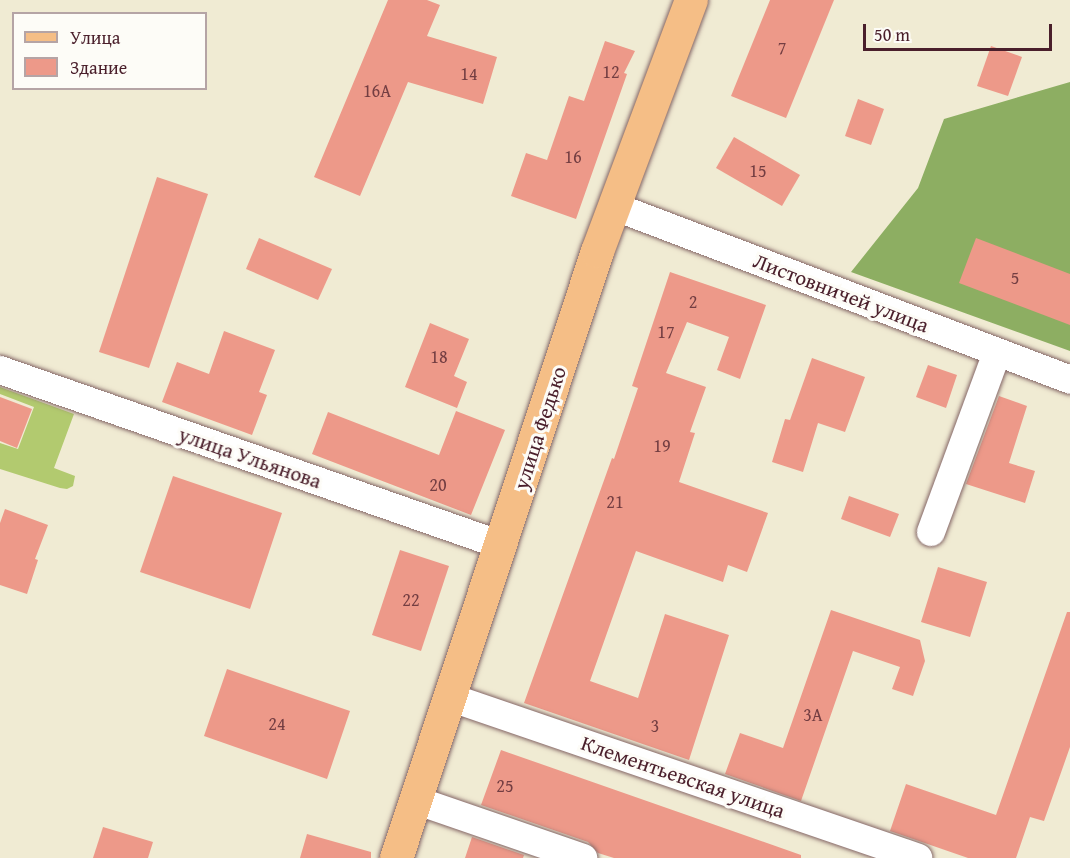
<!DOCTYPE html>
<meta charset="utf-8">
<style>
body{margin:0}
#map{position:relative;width:1070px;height:858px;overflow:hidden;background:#f0ebd3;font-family:"Gentium Book Plus",serif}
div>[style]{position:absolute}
.green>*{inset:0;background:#b2ca6f}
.forest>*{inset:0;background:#8dae62}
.building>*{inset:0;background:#ed9989}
.roads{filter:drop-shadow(0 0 2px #846666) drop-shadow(0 0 2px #846666)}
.minor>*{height:28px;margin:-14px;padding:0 14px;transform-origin:14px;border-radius:14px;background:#fff}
.major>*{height:33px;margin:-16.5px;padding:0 16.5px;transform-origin:16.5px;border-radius:16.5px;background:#f5be86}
span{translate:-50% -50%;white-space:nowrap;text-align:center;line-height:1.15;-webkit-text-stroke:6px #fdfcf7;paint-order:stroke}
.number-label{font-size:18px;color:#733e42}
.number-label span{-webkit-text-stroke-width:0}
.street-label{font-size:21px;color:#4a1f2b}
.legend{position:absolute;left:12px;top:12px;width:195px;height:78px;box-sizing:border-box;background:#fdfcf7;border:2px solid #b5a4a5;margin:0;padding:8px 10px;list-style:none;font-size:18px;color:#4a1f2b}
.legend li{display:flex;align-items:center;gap:12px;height:30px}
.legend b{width:30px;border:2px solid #b5a4a5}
.scale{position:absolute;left:863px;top:24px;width:189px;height:27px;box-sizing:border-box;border:3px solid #4a1f2b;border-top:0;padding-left:8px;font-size:18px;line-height:21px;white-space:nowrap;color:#4a1f2b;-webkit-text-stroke:4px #fdfcf7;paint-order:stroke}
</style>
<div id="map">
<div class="green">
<div style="clip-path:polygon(0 387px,74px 414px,54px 468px,75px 476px,73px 486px,67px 489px,60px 488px,0 469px,0 443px,18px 449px,34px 407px,0 394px)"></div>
</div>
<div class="forest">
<div style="clip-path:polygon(1070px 82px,1070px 351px,851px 272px,918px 188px,944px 119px)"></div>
</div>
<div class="building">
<div style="clip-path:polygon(388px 0,427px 0,440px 5px,427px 36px,497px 57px,483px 104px,408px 82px,360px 196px,314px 177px)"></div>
<div style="clip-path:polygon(770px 0,834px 0,786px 118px,731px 96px)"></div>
<div style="clip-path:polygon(605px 41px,635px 51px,624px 73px,627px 74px,576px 219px,511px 196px,526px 153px,547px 160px,569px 96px,584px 101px)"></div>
<div style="clip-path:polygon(991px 46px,1022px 57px,1008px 96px,977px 86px)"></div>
<div style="clip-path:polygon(858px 99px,884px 109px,871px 145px,845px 136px)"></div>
<div style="clip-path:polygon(734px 137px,800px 175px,782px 206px,716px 168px)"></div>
<div style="clip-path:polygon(157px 177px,208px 194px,149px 368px,99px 352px)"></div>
<div style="clip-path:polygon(259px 238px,332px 269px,318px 300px,246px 269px)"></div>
<div style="clip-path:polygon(976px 238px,1070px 274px,1070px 325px,959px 283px)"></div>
<div style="clip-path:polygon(670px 272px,766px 305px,740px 379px,717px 370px,729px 337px,687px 322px,666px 373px,706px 387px,690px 432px,695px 433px,679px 482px,768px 513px,747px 572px,728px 565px,723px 582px,636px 551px,590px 681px,638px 698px,665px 614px,729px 635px,689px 760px,524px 703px,612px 458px,614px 459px,638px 388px,632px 386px)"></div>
<div style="clip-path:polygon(430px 323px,469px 339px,454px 376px,467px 382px,457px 408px,405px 387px)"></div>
<div style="clip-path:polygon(224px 331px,275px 350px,259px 392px,267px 395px,252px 435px,162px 402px,177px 362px,209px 374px)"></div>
<div style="clip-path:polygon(812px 358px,865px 377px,845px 432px,818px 423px,803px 472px,772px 462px,785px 419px,790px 420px)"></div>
<div style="clip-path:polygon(928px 365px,957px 375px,946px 408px,916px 397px)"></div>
<div style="clip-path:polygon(999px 396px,1027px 406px,1009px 463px,1035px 471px,1025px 503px,966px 484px)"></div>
<div style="clip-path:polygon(0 397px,32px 409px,17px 448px,0 441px)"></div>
<div style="clip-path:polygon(456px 411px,505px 430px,471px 515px,312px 454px,328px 412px,439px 455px)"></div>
<div style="clip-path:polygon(173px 476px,282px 513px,250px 609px,140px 572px)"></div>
<div style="clip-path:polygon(849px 496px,899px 514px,890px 537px,841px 519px)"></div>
<div style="clip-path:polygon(5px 509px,48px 525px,35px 559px,38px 560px,27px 594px,0 585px,0 523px)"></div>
<div style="clip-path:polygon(400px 550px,449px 566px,421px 651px,372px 635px)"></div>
<div style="clip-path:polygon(938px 567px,987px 582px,970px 637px,921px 622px)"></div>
<div style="clip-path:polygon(831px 610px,920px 640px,925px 661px,913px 696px,892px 689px,900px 667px,853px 651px,801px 801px,725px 774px,740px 733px,783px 748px)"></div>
<div style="clip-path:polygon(1067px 612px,1070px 612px,1070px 747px,1044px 821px,1030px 817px,1016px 858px,968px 858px,890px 831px,906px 784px,996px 815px)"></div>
<div style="clip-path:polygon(227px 669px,350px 711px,327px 779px,204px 736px)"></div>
<div style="clip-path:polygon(501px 750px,801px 855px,801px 858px,614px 858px,598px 853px,588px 842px,481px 805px)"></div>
<div style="clip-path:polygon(103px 827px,153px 842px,148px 858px,93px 858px)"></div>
<div style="clip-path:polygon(307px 834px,371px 852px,371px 858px,300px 858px)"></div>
<div style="clip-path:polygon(472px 837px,524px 855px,523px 858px,465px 858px)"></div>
</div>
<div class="roads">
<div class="minor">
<div style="left:613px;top:206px;width:489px;rotate:20.8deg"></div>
<div style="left:0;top:370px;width:531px;rotate:19.25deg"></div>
<div style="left:931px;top:532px;width:191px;rotate:-69.8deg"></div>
<div style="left:449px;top:697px;width:496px;rotate:18.9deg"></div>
<div style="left:415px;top:800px;width:178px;rotate:19deg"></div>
</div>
<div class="major">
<div style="left:396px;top:858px;width:639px;rotate:-71.68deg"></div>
<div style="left:597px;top:251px;width:268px;rotate:-69.5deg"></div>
</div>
</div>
<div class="number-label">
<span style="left:782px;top:48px">7</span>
<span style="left:611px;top:72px">12</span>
<span style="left:469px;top:74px">14</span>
<span style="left:377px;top:91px">16А</span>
<span style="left:573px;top:157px">16</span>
<span style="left:758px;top:171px">15</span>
<span style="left:1015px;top:278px">5</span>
<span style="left:693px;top:302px">2</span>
<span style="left:666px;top:332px">17</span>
<span style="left:439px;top:357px">18</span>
<span style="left:662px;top:446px">19</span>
<span style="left:438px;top:485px">20</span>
<span style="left:615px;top:502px">21</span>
<span style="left:411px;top:600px">22</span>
<span style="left:813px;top:715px">3А</span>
<span style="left:277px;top:724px">24</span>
<span style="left:655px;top:726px">3</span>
<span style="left:505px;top:786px">25</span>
</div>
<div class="street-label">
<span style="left:841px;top:293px;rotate:21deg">Листовничей улица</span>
<span style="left:540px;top:428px;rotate:-72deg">улица Федько</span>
<span style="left:250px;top:458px;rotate:19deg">улица Ульянова</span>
<span style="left:683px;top:777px;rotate:19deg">Клементьевская улица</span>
</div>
<ul class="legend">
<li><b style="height:8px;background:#f5be86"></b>Улица</li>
<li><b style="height:16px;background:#ed9989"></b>Здание</li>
</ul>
<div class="scale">50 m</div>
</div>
